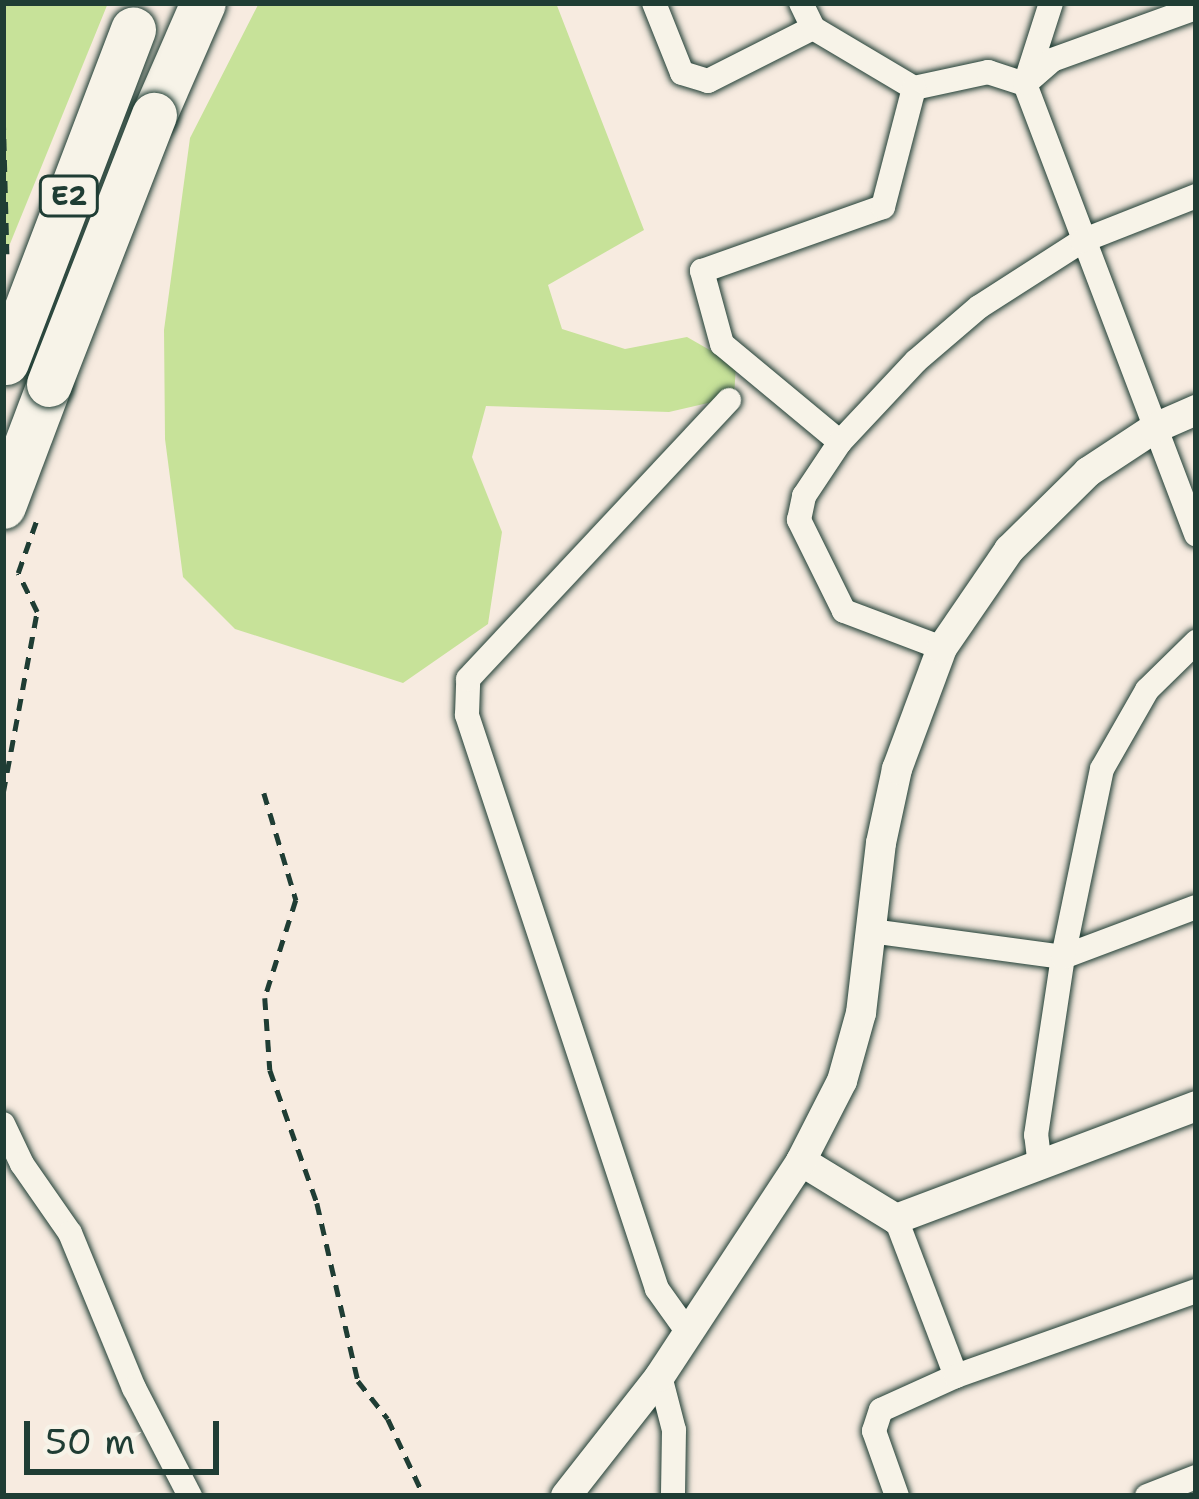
<!DOCTYPE html>
<style>
body{margin:0}
#map{position:relative;width:1199px;height:1499px;overflow:hidden;background:#f7ebe0;font-family:"Shantell Sans",sans-serif}
div>[style]{position:absolute}
.green>*{inset:0;background:#c7e299}
.path>*{height:4.5px;margin-top:-2.25px;transform-origin:0;background:repeating-linear-gradient(90deg,#1f3d34 0 12px,transparent 0 21px)}
.roads{filter:drop-shadow(0 0 3px #1f3d34) drop-shadow(0 0 3px #1f3d34)}
.minor>*{height:24px;margin:-12px;padding:0 12px;transform-origin:12px;border-radius:12px;background:#f7f3e8}
.tertiary>*{height:30px;margin:-15px;padding:0 15px;transform-origin:15px;border-radius:15px;background:#f7f3e8}
.motorway>*{height:45px;margin:-22.5px;padding:0 22.5px;transform-origin:22.5px;border-radius:22.5px;background:#f7f3e8}
.bridges{filter:drop-shadow(0 0 3px #1f3d34) drop-shadow(0 0 3px #1f3d34)}
.motorway-bridge>*{height:45px;margin:-22.5px;padding:0 22.5px;transform-origin:22.5px;border-radius:22.5px;background:#f7f3e8}
span{translate:-50% -50%;white-space:nowrap;text-align:center;line-height:1.15;-webkit-text-stroke:10px #f7f3e8;paint-order:stroke}
.shield-label span{padding:3px 9px;background:#f7f3e8;border:3px solid;border-radius:9px;-webkit-text-stroke-width:0}
.shield-label{font-size:27px;color:#1f3d34;font-weight:700}
.frame{position:absolute;inset:0;border:6px solid #1f3d34;pointer-events:none}
.scale{position:absolute;left:24px;top:1421px;width:195px;height:54px;box-sizing:border-box;border:6px solid #1f3d34;border-top:0;padding-left:15px;font-size:36px;line-height:42px;white-space:nowrap;color:#1f3d34;-webkit-text-stroke:9px #f7f3e8;paint-order:stroke}
</style>
<div id="map">
<div class="green">
<div style="clip-path:polygon(3px 3px,108px 3px,3px 261px)"></div>
<div style="clip-path:polygon(259px 3px,556px 3px,644px 230px,548px 285px,562px 329px,625px 349px,687px 337px,736px 365px,734px 397px,669px 412px,486px 406px,472px 457px,502px 532px,488px 624px,403px 683px,235px 629px,183px 577px,165px 439px,164px 330px,190px 138px)"></div>
</div>
<div class="path">
<div style="left:3px;top:97px;width:157px;rotate:88.5deg"></div>
<div style="left:3px;top:793px;width:184px;rotate:-79.4deg"></div>
<div style="left:37px;top:612px;width:43px;rotate:-116deg"></div>
<div style="left:18px;top:573px;width:54px;rotate:-70.6deg"></div>
<div style="left:264px;top:793px;width:112px;rotate:73.3deg"></div>
<div style="left:296px;top:900px;width:103px;rotate:107.6deg"></div>
<div style="left:265px;top:998px;width:72px;rotate:86deg"></div>
<div style="left:270px;top:1070px;width:141px;rotate:70.5deg"></div>
<div style="left:317px;top:1203px;width:183px;rotate:77deg"></div>
<div style="left:358px;top:1381px;width:48px;rotate:51.7deg"></div>
<div style="left:388px;top:1419px;width:85px;rotate:64.9deg"></div>
</div>
<div class="roads">
<div class="minor">
<div style="left:654px;top:3px;width:75px;rotate:68.2deg"></div>
<div style="left:682px;top:73px;width:27px;rotate:17deg"></div>
<div style="left:708px;top:81px;width:118px;rotate:-26.8deg"></div>
<div style="left:801px;top:3px;width:28px;rotate:64deg"></div>
<div style="left:813px;top:28px;width:117px;rotate:30.7deg"></div>
<div style="left:914px;top:88px;width:76px;rotate:-12.2deg"></div>
<div style="left:988px;top:72px;width:39px;rotate:18deg"></div>
<div style="left:1051px;top:3px;width:85px;rotate:107.8deg"></div>
<div style="left:1025px;top:84px;width:482px;rotate:69.2deg"></div>
<div style="left:1026px;top:83px;width:35px;rotate:-41deg"></div>
<div style="left:1052px;top:60px;width:153px;rotate:-19.9deg"></div>
<div style="left:840px;top:442px;width:153px;rotate:-140.3deg"></div>
<div style="left:722px;top:344px;width:76px;rotate:-105.3deg"></div>
<div style="left:702px;top:271px;width:192px;rotate:-19.5deg"></div>
<div style="left:883px;top:207px;width:123px;rotate:-75.4deg"></div>
<div style="left:942px;top:648px;width:105px;rotate:-159.3deg"></div>
<div style="left:844px;top:611px;width:102px;rotate:-116.3deg"></div>
<div style="left:799px;top:520px;width:25px;rotate:-78deg"></div>
<div style="left:804px;top:496px;width:65px;rotate:-56.3deg"></div>
<div style="left:840px;top:442px;width:111px;rotate:-46.8deg"></div>
<div style="left:916px;top:361px;width:83px;rotate:-40.6deg"></div>
<div style="left:979px;top:307px;width:122px;rotate:-32.7deg"></div>
<div style="left:1082px;top:241px;width:123px;rotate:-21.5deg"></div>
<div style="left:871px;top:931px;width:194px;rotate:7.7deg"></div>
<div style="left:1063px;top:957px;width:142px;rotate:-20.6deg"></div>
<div style="left:3px;top:1124px;width:44px;rotate:64.6deg"></div>
<div style="left:22px;top:1164px;width:84px;rotate:55.2deg"></div>
<div style="left:70px;top:1233px;width:168px;rotate:67.6deg"></div>
<div style="left:134px;top:1388px;width:122px;rotate:62.6deg"></div>
<div style="left:1040px;top:1166px;width:31px;rotate:-97deg"></div>
<div style="left:1036px;top:1135px;width:180px;rotate:-81.4deg"></div>
<div style="left:1063px;top:957px;width:192px;rotate:-78.3deg"></div>
<div style="left:1102px;top:769px;width:91px;rotate:-60.3deg"></div>
<div style="left:1147px;top:690px;width:69px;rotate:-44.4deg"></div>
<div style="left:896px;top:1219px;width:168px;rotate:69.1deg"></div>
<div style="left:687px;top:1331px;width:52px;rotate:-125.5deg"></div>
<div style="left:657px;top:1289px;width:605px;rotate:-108.32deg"></div>
<div style="left:467px;top:715px;width:36px;rotate:-88deg"></div>
<div style="left:468px;top:679px;width:382px;rotate:-46.9deg"></div>
<div style="left:660px;top:1376px;width:56px;rotate:75.5deg"></div>
<div style="left:674px;top:1430px;width:66px;rotate:90.9deg"></div>
<div style="left:897px;top:1496px;width:69px;rotate:-109.5deg"></div>
<div style="left:874px;top:1431px;width:22px;rotate:-72deg"></div>
<div style="left:881px;top:1410px;width:82px;rotate:-24.4deg"></div>
<div style="left:956px;top:1376px;width:255px;rotate:-19.5deg"></div>
<div style="left:1147px;top:1496px;width:53px;rotate:-21.2deg"></div>
</div>
<div class="tertiary">
<div style="left:801px;top:1161px;width:111px;rotate:31.4deg"></div>
<div style="left:896px;top:1219px;width:321px;rotate:-20.6deg"></div>
<div style="left:566px;top:1496px;width:152px;rotate:-51.9deg"></div>
<div style="left:660px;top:1376px;width:257px;rotate:-56.7deg"></div>
<div style="left:801px;top:1161px;width:90px;rotate:-62.9deg"></div>
<div style="left:842px;top:1081px;width:71px;rotate:-74.4deg"></div>
<div style="left:861px;top:1013px;width:171px;rotate:-83.3deg"></div>
<div style="left:881px;top:843px;width:76px;rotate:-77.8deg"></div>
<div style="left:897px;top:769px;width:129px;rotate:-69.6deg"></div>
<div style="left:942px;top:648px;width:119px;rotate:-55.6deg"></div>
<div style="left:1009px;top:550px;width:111px;rotate:-44.6deg"></div>
<div style="left:1088px;top:472px;width:80px;rotate:-33.3deg"></div>
<div style="left:1155px;top:428px;width:45px;rotate:-23.7deg"></div>
</div>
<div class="motorway">
<div style="left:154px;top:115px;width:122px;rotate:-66.4deg"></div>
<div style="left:3px;top:506px;width:130px;rotate:-69.3deg"></div>
</div>
</div>
<div class="bridges">
<div class="motorway-bridge">
<div style="left:6px;top:362px;width:356px;rotate:-69.1deg"></div>
<div style="left:49px;top:384px;width:289px;rotate:-68.7deg"></div>
</div>
</div>
<div class="shield-label">
<span style="left:69px;top:196px">E2</span>
</div>
<div class="frame"></div>
<div class="scale">50 m</div>
</div>
